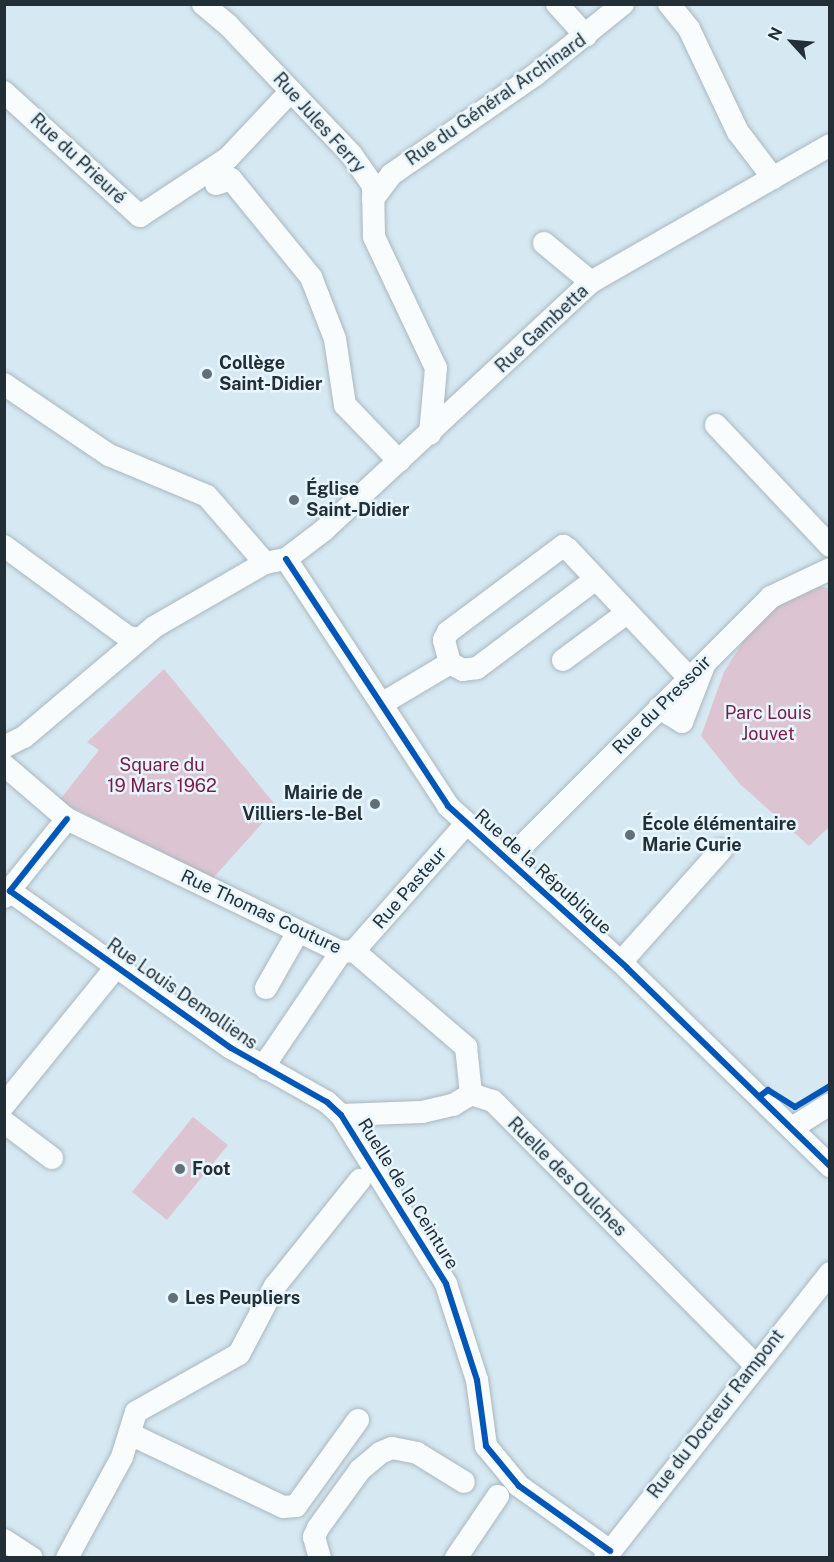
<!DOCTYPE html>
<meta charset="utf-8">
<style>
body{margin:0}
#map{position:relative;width:834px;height:1562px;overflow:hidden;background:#d6e8f2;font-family:"Public Sans",sans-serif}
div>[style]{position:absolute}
.green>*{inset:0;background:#dcc4d2}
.roads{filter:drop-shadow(0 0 2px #a9b7bf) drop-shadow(0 0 2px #a9b7bf)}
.minor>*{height:22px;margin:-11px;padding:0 11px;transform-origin:11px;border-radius:11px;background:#f9fcfd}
.cycleway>*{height:6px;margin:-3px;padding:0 3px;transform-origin:3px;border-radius:3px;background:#0057b8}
.dots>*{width:16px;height:16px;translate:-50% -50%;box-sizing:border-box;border:3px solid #e7f5fd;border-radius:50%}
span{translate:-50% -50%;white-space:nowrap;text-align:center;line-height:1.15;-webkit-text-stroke:5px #e7f5fd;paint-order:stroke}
.street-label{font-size:18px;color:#222f37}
.poi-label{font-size:18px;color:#222f37;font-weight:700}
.left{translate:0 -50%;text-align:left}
.right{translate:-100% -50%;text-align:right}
.park-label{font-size:18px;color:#7f1945}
.frame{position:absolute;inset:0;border:6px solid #222f37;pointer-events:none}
.north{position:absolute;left:762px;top:12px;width:60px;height:60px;-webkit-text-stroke:4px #e7f5fd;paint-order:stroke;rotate:296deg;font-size:16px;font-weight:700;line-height:24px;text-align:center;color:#222f37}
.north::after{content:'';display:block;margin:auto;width:21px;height:27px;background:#222f37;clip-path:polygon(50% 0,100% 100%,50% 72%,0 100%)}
</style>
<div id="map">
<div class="green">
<div style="clip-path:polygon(795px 584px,829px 588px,829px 827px,809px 846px,740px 784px,701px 736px,724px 672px,771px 597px)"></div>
<div style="clip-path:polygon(164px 669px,277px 807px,213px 878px,59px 801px,99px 750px,87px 742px)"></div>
<div style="clip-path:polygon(193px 1117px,228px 1145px,167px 1220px,132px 1192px)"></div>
</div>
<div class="roads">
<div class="minor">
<div style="left:203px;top:4px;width:33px;rotate:40deg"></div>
<div style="left:228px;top:25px;width:178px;rotate:46.4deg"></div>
<div style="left:351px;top:154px;width:38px;rotate:55deg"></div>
<div style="left:373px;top:185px;width:52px;rotate:88.9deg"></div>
<div style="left:374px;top:237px;width:145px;rotate:64.7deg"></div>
<div style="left:436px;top:368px;width:66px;rotate:95.2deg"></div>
<div style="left:557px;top:4px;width:43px;rotate:47.8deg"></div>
<div style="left:669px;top:4px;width:32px;rotate:51deg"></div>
<div style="left:689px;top:29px;width:114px;rotate:64.6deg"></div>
<div style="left:738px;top:132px;width:58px;rotate:52.7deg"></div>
<div style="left:4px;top:92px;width:184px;rotate:42.4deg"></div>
<div style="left:140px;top:216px;width:105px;rotate:-33.4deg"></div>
<div style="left:228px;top:158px;width:92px;rotate:-46.8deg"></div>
<div style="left:216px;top:184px;width:16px;rotate:-18deg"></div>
<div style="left:231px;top:179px;width:127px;rotate:50.8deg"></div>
<div style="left:311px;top:277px;width:66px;rotate:68.8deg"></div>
<div style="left:335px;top:339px;width:67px;rotate:81.4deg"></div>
<div style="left:345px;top:405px;width:78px;rotate:46deg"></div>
<div style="left:373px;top:199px;width:31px;rotate:-53deg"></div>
<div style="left:392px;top:174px;width:174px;rotate:-34.7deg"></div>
<div style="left:535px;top:75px;width:113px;rotate:-38.9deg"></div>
<div style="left:544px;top:243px;width:61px;rotate:39.7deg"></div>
<div style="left:4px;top:384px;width:127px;rotate:34.1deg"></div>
<div style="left:109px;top:455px;width:106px;rotate:22.7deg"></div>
<div style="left:207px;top:496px;width:89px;rotate:49.1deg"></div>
<div style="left:716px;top:425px;width:166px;rotate:46.7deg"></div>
<div style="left:4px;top:546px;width:154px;rotate:36.3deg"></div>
<div style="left:128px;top:637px;width:12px;rotate:9deg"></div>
<div style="left:286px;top:559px;width:295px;rotate:56.7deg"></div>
<div style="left:448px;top:806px;width:241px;rotate:42.1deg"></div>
<div style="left:627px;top:968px;width:284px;rotate:44.3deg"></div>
<div style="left:286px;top:559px;width:48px;rotate:-37.3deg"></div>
<div style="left:324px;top:530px;width:364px;rotate:-42.9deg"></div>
<div style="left:591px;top:282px;width:275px;rotate:-29.8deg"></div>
<div style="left:596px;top:579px;width:149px;rotate:143.2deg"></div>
<div style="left:477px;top:668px;width:14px;rotate:172deg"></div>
<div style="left:463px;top:670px;width:15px;rotate:-152deg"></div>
<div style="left:450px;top:663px;width:24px;rotate:-105deg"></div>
<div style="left:444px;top:640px;width:9px;rotate:-63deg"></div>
<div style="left:448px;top:632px;width:144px;rotate:-36.8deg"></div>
<div style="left:563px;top:546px;width:6px;rotate:31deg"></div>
<div style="left:568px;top:549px;width:175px;rotate:46.8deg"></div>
<div style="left:563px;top:660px;width:79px;rotate:-36.3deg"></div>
<div style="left:383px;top:703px;width:78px;rotate:-30.8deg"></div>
<div style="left:659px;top:708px;width:27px;rotate:31deg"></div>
<div style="left:682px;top:722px;width:63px;rotate:-68.7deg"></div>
<div style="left:4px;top:747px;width:22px;rotate:-27deg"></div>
<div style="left:24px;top:737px;width:170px;rotate:-40.2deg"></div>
<div style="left:154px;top:627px;width:128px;rotate:-30deg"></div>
<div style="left:265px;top:563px;width:21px;rotate:-11deg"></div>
<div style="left:4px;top:765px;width:83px;rotate:40.6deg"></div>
<div style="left:67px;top:819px;width:305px;rotate:25.9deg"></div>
<div style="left:341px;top:952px;width:13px;rotate:-4deg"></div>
<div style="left:508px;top:860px;width:372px;rotate:-45deg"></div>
<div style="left:771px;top:597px;width:65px;rotate:-25.4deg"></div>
<div style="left:10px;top:891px;width:271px;rotate:35.4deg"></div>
<div style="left:231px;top:1048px;width:110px;rotate:29.4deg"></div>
<div style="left:327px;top:1102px;width:19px;rotate:43deg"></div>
<div style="left:341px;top:1115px;width:199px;rotate:58.1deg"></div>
<div style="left:446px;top:1284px;width:101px;rotate:72.1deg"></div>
<div style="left:477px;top:1380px;width:67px;rotate:82.2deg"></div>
<div style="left:486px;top:1446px;width:52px;rotate:50.5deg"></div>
<div style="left:519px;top:1486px;width:112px;rotate:35.5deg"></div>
<div style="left:4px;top:897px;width:100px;rotate:-51.1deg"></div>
<div style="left:354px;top:951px;width:148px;rotate:40.6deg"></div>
<div style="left:466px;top:1047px;width:47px;rotate:83.9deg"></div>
<div style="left:354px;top:951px;width:169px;rotate:-48.6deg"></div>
<div style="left:621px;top:962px;width:150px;rotate:-48.2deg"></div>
<div style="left:266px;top:988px;width:64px;rotate:-60.3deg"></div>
<div style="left:266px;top:1069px;width:13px;rotate:-72deg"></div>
<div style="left:270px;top:1057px;width:127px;rotate:-55.9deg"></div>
<div style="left:4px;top:1105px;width:178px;rotate:-50.9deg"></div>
<div style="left:341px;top:1115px;width:81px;rotate:-2.1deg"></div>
<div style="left:422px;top:1112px;width:32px;rotate:-13deg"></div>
<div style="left:453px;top:1105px;width:21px;rotate:-31deg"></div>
<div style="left:471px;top:1094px;width:23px;rotate:18deg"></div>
<div style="left:493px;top:1101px;width:371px;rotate:45.2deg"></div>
<div style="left:4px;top:1122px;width:60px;rotate:36.9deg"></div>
<div style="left:792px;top:1128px;width:45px;rotate:-32.3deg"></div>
<div style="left:130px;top:1434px;width:170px;rotate:25.5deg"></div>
<div style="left:283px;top:1507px;width:13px;rotate:-4deg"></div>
<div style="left:296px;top:1506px;width:106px;rotate:-54.2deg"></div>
<div style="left:4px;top:1540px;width:33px;rotate:33deg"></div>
<div style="left:67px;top:1558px;width:115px;rotate:-61.4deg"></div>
<div style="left:122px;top:1457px;width:47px;rotate:-72.7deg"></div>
<div style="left:136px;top:1412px;width:118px;rotate:-29.4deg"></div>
<div style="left:239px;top:1354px;width:77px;rotate:-62.1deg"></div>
<div style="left:275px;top:1286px;width:136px;rotate:-51.3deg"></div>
<div style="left:320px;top:1558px;width:22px;rotate:-106deg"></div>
<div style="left:314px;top:1537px;width:10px;rotate:-66deg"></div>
<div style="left:318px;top:1528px;width:72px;rotate:-54.1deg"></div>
<div style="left:360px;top:1470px;width:26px;rotate:-40deg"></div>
<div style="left:380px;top:1453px;width:13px;rotate:-23deg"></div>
<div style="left:392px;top:1448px;width:25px;rotate:11deg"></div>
<div style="left:417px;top:1453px;width:55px;rotate:31.7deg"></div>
<div style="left:456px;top:1558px;width:75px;rotate:-55.9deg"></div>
<div style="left:605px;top:1558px;width:363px;rotate:-51.7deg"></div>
</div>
</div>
<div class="cycleway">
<div style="left:286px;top:559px;width:295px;rotate:56.7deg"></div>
<div style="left:448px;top:806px;width:241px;rotate:42.1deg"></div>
<div style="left:627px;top:968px;width:284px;rotate:44.3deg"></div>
<div style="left:67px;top:819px;width:92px;rotate:128.4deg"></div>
<div style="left:10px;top:891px;width:271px;rotate:35.4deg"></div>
<div style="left:231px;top:1048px;width:110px;rotate:29.4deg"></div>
<div style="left:327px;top:1102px;width:19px;rotate:43deg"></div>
<div style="left:341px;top:1115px;width:199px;rotate:58.1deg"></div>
<div style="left:446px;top:1284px;width:101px;rotate:72.1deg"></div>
<div style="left:477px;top:1380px;width:67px;rotate:82.2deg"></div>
<div style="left:486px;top:1446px;width:52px;rotate:50.5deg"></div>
<div style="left:519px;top:1486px;width:112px;rotate:35.5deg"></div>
<div style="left:760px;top:1096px;width:10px;rotate:-37deg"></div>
<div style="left:768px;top:1090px;width:32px;rotate:32deg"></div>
<div style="left:795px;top:1107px;width:41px;rotate:-31deg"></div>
</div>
<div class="dots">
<div style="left:207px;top:374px;background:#617078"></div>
<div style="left:294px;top:500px;background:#617078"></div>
<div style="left:375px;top:804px;background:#617078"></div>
<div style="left:630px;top:835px;background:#617078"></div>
<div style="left:180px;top:1169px;background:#617078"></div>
<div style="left:173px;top:1298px;background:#617078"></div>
</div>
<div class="street-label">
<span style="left:496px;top:100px;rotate:-35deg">Rue du Général Archinard</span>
<span style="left:319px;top:123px;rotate:48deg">Rue Jules Ferry</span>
<span style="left:78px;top:159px;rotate:43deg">Rue du Prieuré</span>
<span style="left:542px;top:329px;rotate:-43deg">Rue Gambetta</span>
<span style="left:662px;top:705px;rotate:-45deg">Rue du Pressoir</span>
<span style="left:543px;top:872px;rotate:42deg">Rue de la République</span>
<span style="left:410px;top:888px;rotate:-49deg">Rue Pasteur</span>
<span style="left:261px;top:912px;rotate:25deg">Rue Thomas Couture</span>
<span style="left:182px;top:994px;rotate:35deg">Rue Louis Demolliens</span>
<span style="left:567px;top:1177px;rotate:45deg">Ruelle des Oulches</span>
<span style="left:408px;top:1194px;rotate:58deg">Ruelle de la Ceinture</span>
<span style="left:716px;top:1414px;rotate:-52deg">Rue du Docteur Rampont</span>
</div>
<div class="poi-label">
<span class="left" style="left:219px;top:374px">Collège<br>Saint-Didier</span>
<span class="left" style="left:306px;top:500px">Église<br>Saint-Didier</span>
<span class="right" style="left:363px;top:804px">Mairie de<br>Villiers-le-Bel</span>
<span class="left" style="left:642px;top:835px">École élémentaire<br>Marie Curie</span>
<span class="left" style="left:192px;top:1169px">Foot</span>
<span class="left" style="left:185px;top:1298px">Les Peupliers</span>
</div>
<div class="park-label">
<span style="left:768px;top:724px">Parc Louis<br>Jouvet</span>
<span style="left:162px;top:776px">Square du<br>19 Mars 1962</span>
</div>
<div class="frame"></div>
<div class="north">N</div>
</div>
